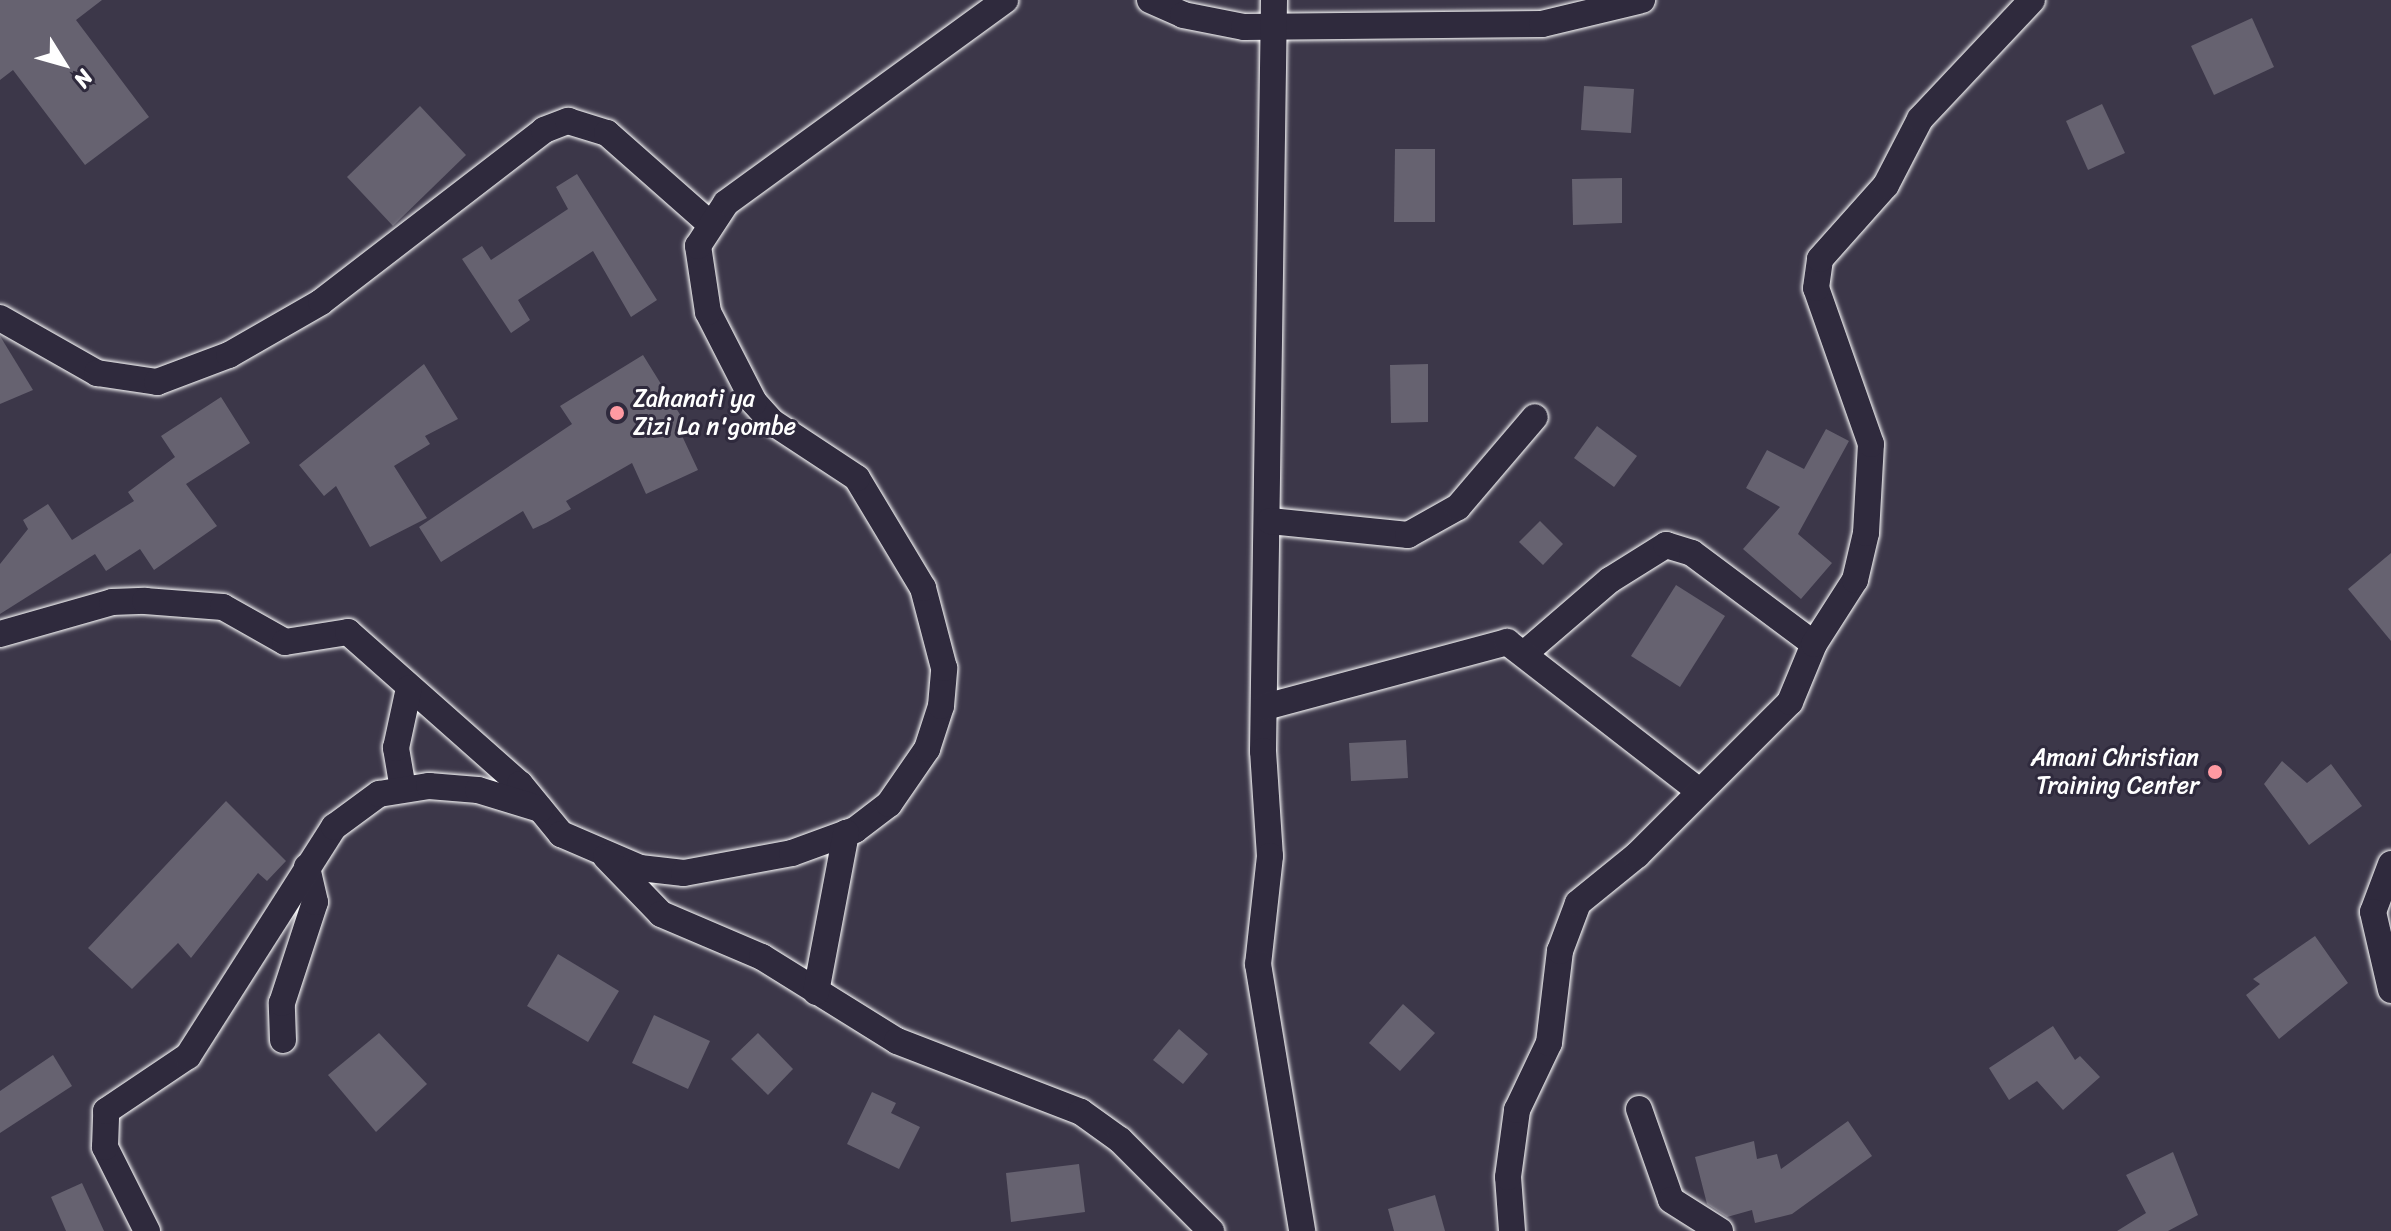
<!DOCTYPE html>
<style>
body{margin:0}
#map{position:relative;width:2391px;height:1231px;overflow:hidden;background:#3c3749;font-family:Sriracha,sans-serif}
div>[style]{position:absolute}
.building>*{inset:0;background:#666270}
.roads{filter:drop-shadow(0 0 2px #fff) drop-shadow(0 0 2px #fff)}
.minor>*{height:26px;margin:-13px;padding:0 13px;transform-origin:13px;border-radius:13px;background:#2f2a3d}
.dots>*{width:22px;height:22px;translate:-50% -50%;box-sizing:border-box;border:4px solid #2f2a3d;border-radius:50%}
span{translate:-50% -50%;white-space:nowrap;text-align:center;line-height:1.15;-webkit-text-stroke:6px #2f2a3d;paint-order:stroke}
.poi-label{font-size:24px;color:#fff}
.left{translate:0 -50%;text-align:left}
.right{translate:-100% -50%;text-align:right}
.north{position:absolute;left:24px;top:24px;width:80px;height:80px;-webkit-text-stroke:6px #2f2a3d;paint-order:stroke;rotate:127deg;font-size:22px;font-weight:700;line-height:32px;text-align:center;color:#fff}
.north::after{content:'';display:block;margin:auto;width:28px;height:36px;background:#fff;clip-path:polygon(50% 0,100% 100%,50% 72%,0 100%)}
</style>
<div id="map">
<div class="building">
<div style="clip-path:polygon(0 0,102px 0,76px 20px,149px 117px,85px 165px,13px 70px,0 80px)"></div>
<div style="clip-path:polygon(2252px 18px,2274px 67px,2214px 95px,2191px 46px)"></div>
<div style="clip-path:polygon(1584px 86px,1634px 89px,1631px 133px,1581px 130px)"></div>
<div style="clip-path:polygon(2102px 104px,2125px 153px,2088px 170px,2066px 121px)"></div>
<div style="clip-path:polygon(420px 106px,466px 155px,393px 226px,347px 177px)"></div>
<div style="clip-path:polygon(1395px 149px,1435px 149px,1435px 222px,1394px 222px)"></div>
<div style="clip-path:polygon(577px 174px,657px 300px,631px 317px,593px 251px,518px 300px,530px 320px,511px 333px,462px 259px,482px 246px,491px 260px,568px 209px,556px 187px)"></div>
<div style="clip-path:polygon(1622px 178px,1622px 223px,1573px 225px,1572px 179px)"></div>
<div style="clip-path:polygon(0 336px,33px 390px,0 404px)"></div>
<div style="clip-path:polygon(643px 355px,684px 421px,677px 425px,698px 470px,646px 494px,632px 463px,566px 501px,571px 509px,546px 523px,533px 529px,523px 511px,441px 562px,419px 527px,572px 424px,560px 406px)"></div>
<div style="clip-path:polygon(424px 364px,458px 419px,425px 436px,430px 444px,394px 466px,427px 518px,370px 547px,336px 486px,324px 496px,299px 465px)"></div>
<div style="clip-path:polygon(1428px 364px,1428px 422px,1391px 423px,1390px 365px)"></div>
<div style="clip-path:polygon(221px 397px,250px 443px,186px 484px,217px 526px,154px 570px,140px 549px,106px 571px,95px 554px,0 614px,0 564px,28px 529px,23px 520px,48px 504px,72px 540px,134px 501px,128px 492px,175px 457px,161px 436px)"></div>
<div style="clip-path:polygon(1597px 426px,1637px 456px,1614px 487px,1574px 458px)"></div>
<div style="clip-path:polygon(1826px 429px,1849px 441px,1798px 534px,1832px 563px,1801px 599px,1743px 549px,1780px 507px,1746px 488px,1767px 450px,1804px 469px)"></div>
<div style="clip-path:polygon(1540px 521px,1563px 544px,1543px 565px,1519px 542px)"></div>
<div style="clip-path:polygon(2391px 553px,2391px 641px,2348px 589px)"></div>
<div style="clip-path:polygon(1676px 585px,1725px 616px,1680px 687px,1631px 656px)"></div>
<div style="clip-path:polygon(1406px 740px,1408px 778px,1351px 781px,1349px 743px)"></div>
<div style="clip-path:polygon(2282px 761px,2307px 783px,2331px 764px,2362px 806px,2309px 845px,2264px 784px)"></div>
<div style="clip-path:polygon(226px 801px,286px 861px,267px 881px,258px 873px,191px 958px,178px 943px,132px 989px,88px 948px)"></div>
<div style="clip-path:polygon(2315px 936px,2348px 983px,2279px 1039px,2246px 995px,2260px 984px,2253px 979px)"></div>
<div style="clip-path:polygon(558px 954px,619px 991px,588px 1042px,527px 1006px)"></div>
<div style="clip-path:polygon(1403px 1004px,1435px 1033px,1400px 1071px,1369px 1043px)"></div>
<div style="clip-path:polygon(654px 1015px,710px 1041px,688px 1089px,632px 1063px)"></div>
<div style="clip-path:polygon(2053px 1026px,2075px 1060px,2080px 1056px,2100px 1077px,2063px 1110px,2037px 1081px,2009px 1100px,1989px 1068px)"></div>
<div style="clip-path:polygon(1179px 1029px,1208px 1054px,1183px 1084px,1153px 1060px)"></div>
<div style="clip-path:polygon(379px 1033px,427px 1084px,376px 1132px,328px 1075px)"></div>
<div style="clip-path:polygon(758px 1033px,793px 1069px,768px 1095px,731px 1059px)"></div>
<div style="clip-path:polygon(53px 1055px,72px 1086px,0 1133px,0 1091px)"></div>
<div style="clip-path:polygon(872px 1092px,896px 1103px,891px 1113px,920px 1127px,899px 1169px,847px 1144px)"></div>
<div style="clip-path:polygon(1848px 1121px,1872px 1156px,1792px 1214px,1755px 1223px,1752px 1210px,1727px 1217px,1707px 1204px,1695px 1157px,1754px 1141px,1757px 1159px,1777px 1154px,1781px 1169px)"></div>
<div style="clip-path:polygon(2173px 1152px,2198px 1215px,2168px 1231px,2117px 1231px,2146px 1213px,2126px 1175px)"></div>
<div style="clip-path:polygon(1079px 1164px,1085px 1212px,1011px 1222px,1006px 1173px)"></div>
<div style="clip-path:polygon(82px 1183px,104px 1231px,66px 1231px,51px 1197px)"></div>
<div style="clip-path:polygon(1435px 1195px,1445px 1231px,1394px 1231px,1388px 1209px)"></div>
</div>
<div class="roads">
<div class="minor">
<div style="left:1150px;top:0;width:36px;rotate:24deg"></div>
<div style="left:1183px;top:15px;width:62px;rotate:11.1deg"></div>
<div style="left:1244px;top:27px;width:298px;rotate:-0.6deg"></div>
<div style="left:1542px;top:24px;width:103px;rotate:-13.5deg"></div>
<div style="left:1274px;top:0;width:751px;rotate:90.84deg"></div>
<div style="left:1263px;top:751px;width:105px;rotate:86.2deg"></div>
<div style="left:1270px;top:856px;width:109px;rotate:96.3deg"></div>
<div style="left:1258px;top:964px;width:271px;rotate:80.6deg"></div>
<div style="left:0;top:318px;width:112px;rotate:29.6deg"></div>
<div style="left:97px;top:373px;width:61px;rotate:8.5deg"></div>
<div style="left:157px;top:382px;width:77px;rotate:-20.6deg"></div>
<div style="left:229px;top:355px;width:106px;rotate:-29.9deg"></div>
<div style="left:321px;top:302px;width:282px;rotate:-37.6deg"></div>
<div style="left:544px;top:130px;width:26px;rotate:-21deg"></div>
<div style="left:568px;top:121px;width:41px;rotate:17.1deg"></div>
<div style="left:607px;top:133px;width:136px;rotate:41.4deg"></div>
<div style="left:1270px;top:521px;width:139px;rotate:5.8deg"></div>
<div style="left:1408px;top:535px;width:57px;rotate:-29.2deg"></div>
<div style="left:1458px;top:507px;width:118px;rotate:-49.5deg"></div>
<div style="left:0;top:634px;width:116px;rotate:-15.9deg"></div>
<div style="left:112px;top:602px;width:33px;rotate:-2deg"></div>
<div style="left:145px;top:601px;width:78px;rotate:4.4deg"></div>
<div style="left:223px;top:607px;width:71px;rotate:29.4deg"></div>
<div style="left:285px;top:642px;width:64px;rotate:-9deg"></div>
<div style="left:348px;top:632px;width:230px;rotate:41.5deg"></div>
<div style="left:520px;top:784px;width:65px;rotate:50.6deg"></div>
<div style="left:561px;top:834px;width:86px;rotate:23.3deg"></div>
<div style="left:640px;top:868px;width:44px;rotate:6.5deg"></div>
<div style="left:684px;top:873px;width:110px;rotate:-10.5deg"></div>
<div style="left:792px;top:853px;width:67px;rotate:-20.1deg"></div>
<div style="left:855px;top:830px;width:43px;rotate:-37.4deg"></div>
<div style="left:889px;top:804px;width:67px;rotate:-55.4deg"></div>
<div style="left:927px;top:749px;width:45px;rotate:-72deg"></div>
<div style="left:941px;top:706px;width:38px;rotate:-85deg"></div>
<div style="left:944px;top:668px;width:83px;rotate:-104.7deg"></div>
<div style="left:923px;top:588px;width:128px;rotate:-121deg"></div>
<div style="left:857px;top:478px;width:102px;rotate:-146.6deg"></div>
<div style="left:772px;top:422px;width:27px;rotate:-132deg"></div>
<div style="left:754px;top:402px;width:101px;rotate:-117.1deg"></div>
<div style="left:708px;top:312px;width:67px;rotate:-98.6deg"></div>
<div style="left:698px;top:246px;width:51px;rotate:-56.9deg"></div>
<div style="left:726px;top:203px;width:345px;rotate:-36deg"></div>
<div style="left:1525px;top:653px;width:112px;rotate:-40.7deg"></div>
<div style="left:1610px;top:580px;width:66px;rotate:-32deg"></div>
<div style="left:1666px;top:545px;width:27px;rotate:17deg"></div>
<div style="left:1692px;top:553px;width:152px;rotate:36.7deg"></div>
<div style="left:1265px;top:707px;width:251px;rotate:-15deg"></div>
<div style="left:1507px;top:642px;width:242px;rotate:37.8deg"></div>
<div style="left:403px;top:789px;width:42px;rotate:-99.7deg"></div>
<div style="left:396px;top:748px;width:61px;rotate:-77.8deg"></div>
<div style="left:606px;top:857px;width:79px;rotate:46deg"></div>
<div style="left:661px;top:914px;width:110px;rotate:23.1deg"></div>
<div style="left:762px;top:957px;width:159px;rotate:31.9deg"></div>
<div style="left:897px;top:1041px;width:197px;rotate:21.1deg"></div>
<div style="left:1081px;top:1112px;width:48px;rotate:35.7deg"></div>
<div style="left:1120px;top:1140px;width:129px;rotate:45deg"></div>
<div style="left:2391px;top:864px;width:51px;rotate:110.6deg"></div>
<div style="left:2373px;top:912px;width:80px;rotate:77deg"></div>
<div style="left:816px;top:992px;width:162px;rotate:-79.3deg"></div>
<div style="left:283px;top:1040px;width:37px;rotate:-92deg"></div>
<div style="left:282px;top:1003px;width:106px;rotate:-71.9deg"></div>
<div style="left:315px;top:902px;width:36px;rotate:-103deg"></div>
<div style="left:1639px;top:1109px;width:96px;rotate:70.6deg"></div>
<div style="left:1671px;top:1200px;width:58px;rotate:32.3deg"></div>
<div style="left:147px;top:1231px;width:94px;rotate:-116.6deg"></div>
<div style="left:105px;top:1147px;width:36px;rotate:-88deg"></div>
<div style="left:106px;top:1111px;width:99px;rotate:-33.9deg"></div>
<div style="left:188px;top:1056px;width:272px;rotate:-57.5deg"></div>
<div style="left:334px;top:827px;width:56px;rotate:-36.3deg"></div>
<div style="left:379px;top:794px;width:51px;rotate:-9.1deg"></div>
<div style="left:429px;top:786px;width:49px;rotate:4.7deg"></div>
<div style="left:478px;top:790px;width:65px;rotate:17deg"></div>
<div style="left:1512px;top:1231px;width:54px;rotate:-94.2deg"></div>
<div style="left:1508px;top:1177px;width:68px;rotate:-82.3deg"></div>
<div style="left:1517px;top:1110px;width:74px;rotate:-64.5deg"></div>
<div style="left:1549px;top:1043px;width:93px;rotate:-83.2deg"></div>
<div style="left:1560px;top:951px;width:51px;rotate:-69.4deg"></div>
<div style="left:1578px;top:903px;width:76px;rotate:-39.1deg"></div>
<div style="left:1637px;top:855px;width:216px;rotate:-45deg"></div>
<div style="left:1790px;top:702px;width:63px;rotate:-67.5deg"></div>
<div style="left:1814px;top:644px;width:76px;rotate:-57.4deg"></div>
<div style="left:1855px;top:580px;width:48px;rotate:-76.8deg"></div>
<div style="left:1866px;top:533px;width:89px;rotate:-86.8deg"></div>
<div style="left:1871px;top:444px;width:165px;rotate:-109.4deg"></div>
<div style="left:1816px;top:288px;width:29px;rotate:-82deg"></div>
<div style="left:1820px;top:259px;width:99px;rotate:-48.3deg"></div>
<div style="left:1886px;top:185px;width:74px;rotate:-62.7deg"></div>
<div style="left:1920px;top:119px;width:163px;rotate:-46.7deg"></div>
</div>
</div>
<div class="dots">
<div style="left:617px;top:413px;background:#ff9aa2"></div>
<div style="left:2215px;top:772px;background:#ff9aa2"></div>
</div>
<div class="poi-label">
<span class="left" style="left:633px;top:413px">Zahanati ya<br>Zizi La n'gombe</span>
<span class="right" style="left:2199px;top:772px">Amani Christian<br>Training Center</span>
</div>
<div class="north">N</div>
</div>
